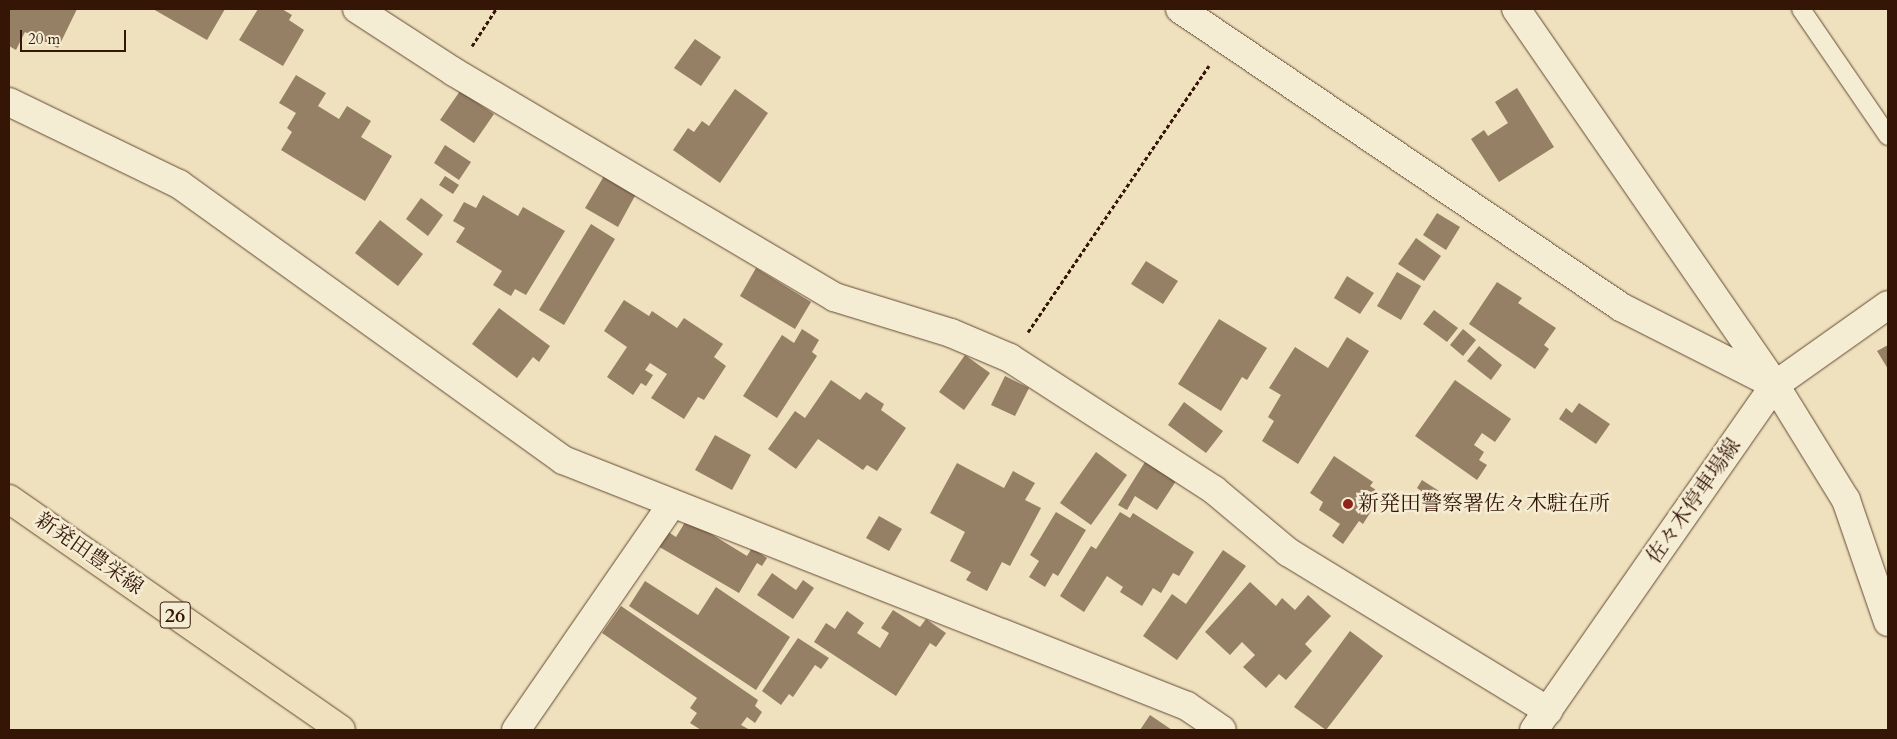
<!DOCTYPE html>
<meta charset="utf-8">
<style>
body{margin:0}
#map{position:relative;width:1897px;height:739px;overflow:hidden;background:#efe1bd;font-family:Cardo,"Noto Serif JP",serif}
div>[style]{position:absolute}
.building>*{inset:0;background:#957f65}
.path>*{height:3px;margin-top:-1.5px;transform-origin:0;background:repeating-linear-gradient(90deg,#341506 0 4px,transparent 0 6.5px)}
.roads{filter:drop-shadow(0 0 1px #634834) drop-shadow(0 0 1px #634834)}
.lane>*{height:18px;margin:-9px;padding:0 9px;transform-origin:9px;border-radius:9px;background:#f5ecd4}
.street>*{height:28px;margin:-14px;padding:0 14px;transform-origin:14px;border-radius:14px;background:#f5ecd4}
.secondary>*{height:28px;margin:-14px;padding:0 14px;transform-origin:14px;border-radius:14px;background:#f5ecd4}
.primary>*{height:28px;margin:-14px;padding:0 14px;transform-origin:14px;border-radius:14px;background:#efe1bd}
.dots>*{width:14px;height:14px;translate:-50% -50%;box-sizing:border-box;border:2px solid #f5ecd4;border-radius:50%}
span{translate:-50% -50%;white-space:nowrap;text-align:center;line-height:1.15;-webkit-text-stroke:5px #f5ecd4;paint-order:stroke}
.shield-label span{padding:1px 4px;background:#f5ecd4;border:1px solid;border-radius:4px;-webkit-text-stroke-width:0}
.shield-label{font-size:20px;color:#341506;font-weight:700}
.street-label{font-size:21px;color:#341506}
.poi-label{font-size:21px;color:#341506}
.left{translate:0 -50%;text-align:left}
.frame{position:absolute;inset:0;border:10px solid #341506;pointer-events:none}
.scale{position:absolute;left:20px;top:30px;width:106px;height:22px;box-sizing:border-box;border:2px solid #341506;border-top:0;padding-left:6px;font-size:15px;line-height:18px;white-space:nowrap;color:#341506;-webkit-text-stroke:4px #f5ecd4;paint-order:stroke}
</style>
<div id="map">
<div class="building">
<div style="clip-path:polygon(9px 9px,77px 9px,58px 48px,25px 32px,16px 50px,9px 46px)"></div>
<div style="clip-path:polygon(153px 9px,225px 9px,207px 40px)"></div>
<div style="clip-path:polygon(258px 9px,282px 9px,292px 15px,289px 20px,304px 30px,283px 66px,239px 40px)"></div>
<div style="clip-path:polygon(695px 39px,721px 57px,701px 86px,674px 68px)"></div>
<div style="clip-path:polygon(296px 75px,326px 93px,318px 106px,339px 119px,347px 106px,371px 121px,361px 137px,392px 156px,365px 201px,281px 150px,292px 132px,287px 128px,296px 113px,279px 103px)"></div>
<div style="clip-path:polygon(1517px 88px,1554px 147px,1499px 182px,1471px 139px,1484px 130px,1488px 136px,1508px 123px,1495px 102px)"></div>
<div style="clip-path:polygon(735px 89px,768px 113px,720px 183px,673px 150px,688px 128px,694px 132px,702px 121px,709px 126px)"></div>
<div style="clip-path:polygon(460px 91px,494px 114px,474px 143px,440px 120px)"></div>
<div style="clip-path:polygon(445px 145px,471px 162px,459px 180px,434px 163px)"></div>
<div style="clip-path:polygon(445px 176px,459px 185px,453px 194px,439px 185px)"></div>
<div style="clip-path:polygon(604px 176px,636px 194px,618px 227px,585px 208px)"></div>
<div style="clip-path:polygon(483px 195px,518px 216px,523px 207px,565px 231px,526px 295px,515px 289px,511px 296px,493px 285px,502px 271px,456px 242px,465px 228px,453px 221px,464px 202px,476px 208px)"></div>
<div style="clip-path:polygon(421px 198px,443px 215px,428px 236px,406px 219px)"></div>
<div style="clip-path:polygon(1437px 213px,1460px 227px,1446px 250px,1423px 235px)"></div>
<div style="clip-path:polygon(380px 220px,423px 254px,398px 286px,355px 253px)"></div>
<div style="clip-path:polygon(591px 224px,615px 239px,564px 325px,539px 310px)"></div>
<div style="clip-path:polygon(1416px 238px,1441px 256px,1424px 281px,1398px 264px)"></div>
<div style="clip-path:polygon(1146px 261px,1178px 281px,1163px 304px,1131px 284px)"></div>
<div style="clip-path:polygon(756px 268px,811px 302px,795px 329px,740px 296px)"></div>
<div style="clip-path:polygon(1397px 272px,1421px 286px,1401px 320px,1377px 306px)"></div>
<div style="clip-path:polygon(1347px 276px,1374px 293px,1360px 314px,1334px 298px)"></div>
<div style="clip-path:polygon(1497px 282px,1522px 298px,1518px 303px,1556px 328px,1544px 345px,1549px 349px,1535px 369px,1469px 324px)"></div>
<div style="clip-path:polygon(624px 300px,649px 316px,652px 311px,677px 328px,684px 318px,723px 344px,714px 357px,726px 366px,704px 400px,698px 397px,684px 419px,651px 398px,667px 374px,650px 363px,645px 370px,653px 375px,646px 386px,641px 383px,633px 395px,607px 377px,627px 347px,604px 331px)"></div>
<div style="clip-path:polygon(499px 308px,550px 346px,539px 362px,533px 357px,517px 378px,472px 344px)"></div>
<div style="clip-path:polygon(1434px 310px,1458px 328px,1447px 342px,1423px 324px)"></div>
<div style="clip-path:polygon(1219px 319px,1267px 348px,1247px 380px,1242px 377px,1221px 411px,1178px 384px)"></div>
<div style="clip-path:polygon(802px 329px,819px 340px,812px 352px,817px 356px,777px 418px,743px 396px,782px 335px,794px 343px)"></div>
<div style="clip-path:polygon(1463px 329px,1476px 340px,1463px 356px,1450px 345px)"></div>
<div style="clip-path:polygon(1347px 337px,1369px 351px,1298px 464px,1262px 441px,1274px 421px,1268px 417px,1281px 395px,1269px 388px,1295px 347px,1328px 368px)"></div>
<div style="clip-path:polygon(1888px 345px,1888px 369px,1877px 351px)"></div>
<div style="clip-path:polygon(1479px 346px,1502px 365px,1491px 380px,1467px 361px)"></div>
<div style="clip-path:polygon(965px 355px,990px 373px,964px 410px,939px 392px)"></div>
<div style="clip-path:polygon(1005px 376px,1029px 388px,1015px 416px,991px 405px)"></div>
<div style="clip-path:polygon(831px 380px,860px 400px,866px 392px,884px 404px,881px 410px,906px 428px,877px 471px,867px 465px,863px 470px,818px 439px,796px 469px,768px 449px,795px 411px,805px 418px)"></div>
<div style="clip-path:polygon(1455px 380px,1511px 419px,1495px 442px,1482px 433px,1474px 445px,1484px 452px,1479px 460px,1487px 465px,1477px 480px,1415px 436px)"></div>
<div style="clip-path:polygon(1184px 402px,1223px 431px,1206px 453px,1168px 425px)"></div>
<div style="clip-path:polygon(1579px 403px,1610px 424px,1596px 444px,1559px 419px,1566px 408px,1572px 413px)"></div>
<div style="clip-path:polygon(715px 435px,751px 455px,732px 490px,695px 470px)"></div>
<div style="clip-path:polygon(1096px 452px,1127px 475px,1091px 525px,1060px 503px)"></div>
<div style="clip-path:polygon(1334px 456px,1373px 482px,1370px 486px,1382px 494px,1363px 524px,1359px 521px,1343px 544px,1332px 536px,1340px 524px,1319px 510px,1323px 502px,1310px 493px)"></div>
<div style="clip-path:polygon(1145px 462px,1176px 481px,1157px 510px,1135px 496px,1127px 510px,1118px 505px)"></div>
<div style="clip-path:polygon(957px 463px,1004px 488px,1013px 471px,1035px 483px,1025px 500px,1041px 508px,1010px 566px,1002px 562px,987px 591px,966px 580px,971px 572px,950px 561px,965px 532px,930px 513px)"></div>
<div style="clip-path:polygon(1422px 480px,1439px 491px,1434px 500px,1417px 488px)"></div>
<div style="clip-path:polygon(1056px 512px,1086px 530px,1058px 576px,1053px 573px,1045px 587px,1029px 577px,1039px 561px,1030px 555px)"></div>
<div style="clip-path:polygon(1120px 512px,1130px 518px,1133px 513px,1194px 552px,1179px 576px,1173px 573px,1161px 593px,1153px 588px,1142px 606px,1120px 592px,1123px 587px,1107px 576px,1084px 612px,1060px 596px,1091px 546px,1096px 549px)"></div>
<div style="clip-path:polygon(879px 516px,902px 529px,889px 551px,866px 538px)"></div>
<div style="clip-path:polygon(687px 519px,747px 556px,752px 548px,767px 558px,762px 566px,757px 563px,739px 593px,656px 545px,665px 530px,676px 537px)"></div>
<div style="clip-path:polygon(1223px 550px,1246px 566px,1177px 660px,1143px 636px,1172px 594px,1186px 604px)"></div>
<div style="clip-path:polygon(772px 573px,796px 590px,803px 580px,814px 588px,793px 619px,757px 595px)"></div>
<div style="clip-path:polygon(645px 581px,698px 615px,716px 587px,790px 637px,756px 690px,629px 606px)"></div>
<div style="clip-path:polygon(1250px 582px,1276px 606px,1282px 598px,1295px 610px,1308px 595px,1331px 616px,1305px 644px,1312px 651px,1286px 680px,1279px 674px,1266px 688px,1243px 667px,1255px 655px,1242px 642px,1230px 655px,1205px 632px)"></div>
<div style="clip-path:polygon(621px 606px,758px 700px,755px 706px,762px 712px,755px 723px,747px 717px,741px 725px,750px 730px,701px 730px,690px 723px,697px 713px,690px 708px,697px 698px,602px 633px)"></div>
<div style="clip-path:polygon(893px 610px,920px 627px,926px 619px,946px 633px,936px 647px,930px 643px,896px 696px,814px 642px,826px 623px,835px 629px,847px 611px,864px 623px,857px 633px,880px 648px,889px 633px,881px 628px)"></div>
<div style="clip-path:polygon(1350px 631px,1383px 656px,1326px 730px,1294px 707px)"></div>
<div style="clip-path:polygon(798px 638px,829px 658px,821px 669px,815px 665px,793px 697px,789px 694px,781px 705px,762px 691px)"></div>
<div style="clip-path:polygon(1150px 715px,1172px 730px,1140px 730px)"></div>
</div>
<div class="path">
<div style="left:472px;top:46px;width:44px;rotate:-57deg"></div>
<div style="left:1028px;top:332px;width:322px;rotate:-55.8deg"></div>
</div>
<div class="roads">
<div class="lane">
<div style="left:1801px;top:9px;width:154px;rotate:55.6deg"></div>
</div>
<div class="street">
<div style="left:357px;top:9px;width:116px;rotate:33deg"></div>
<div style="left:454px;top:72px;width:442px;rotate:30.6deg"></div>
<div style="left:834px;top:297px;width:122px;rotate:17.1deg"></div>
<div style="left:951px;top:333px;width:64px;rotate:23deg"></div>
<div style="left:1010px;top:358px;width:243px;rotate:32.9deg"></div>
<div style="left:1214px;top:490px;width:97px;rotate:40deg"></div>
<div style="left:1288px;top:552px;width:305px;rotate:31.4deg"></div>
<div style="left:1180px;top:9px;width:532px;rotate:34.05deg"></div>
<div style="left:1621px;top:307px;width:173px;rotate:26.9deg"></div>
<div style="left:1775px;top:385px;width:135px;rotate:58.3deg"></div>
<div style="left:1846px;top:500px;width:129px;rotate:71deg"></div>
<div style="left:9px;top:102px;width:189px;rotate:25.8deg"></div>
<div style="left:179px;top:184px;width:473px;rotate:35.7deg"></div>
<div style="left:563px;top:460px;width:671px;rotate:21.52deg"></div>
<div style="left:1187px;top:706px;width:42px;rotate:34.4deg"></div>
<div style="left:516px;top:730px;width:275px;rotate:-55.4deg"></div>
</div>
<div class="secondary">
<div style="left:1516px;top:9px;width:457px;rotate:55.4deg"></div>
<div style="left:1534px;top:730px;width:421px;rotate:-55.1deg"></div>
<div style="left:1775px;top:385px;width:138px;rotate:-35.3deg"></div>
</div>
<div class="primary">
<div style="left:9px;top:499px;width:404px;rotate:34.8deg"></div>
</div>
</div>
<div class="dots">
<div style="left:1348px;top:504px;background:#8f2418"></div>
</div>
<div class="shield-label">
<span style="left:175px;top:615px">26</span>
</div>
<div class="street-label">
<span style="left:1694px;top:501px;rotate:-55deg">佐々木停車場線</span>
<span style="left:89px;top:554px;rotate:35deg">新発田豊栄線</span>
</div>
<div class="poi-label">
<span class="left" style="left:1358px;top:504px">新発田警察署佐々木駐在所</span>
</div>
<div class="frame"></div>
<div class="scale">20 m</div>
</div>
